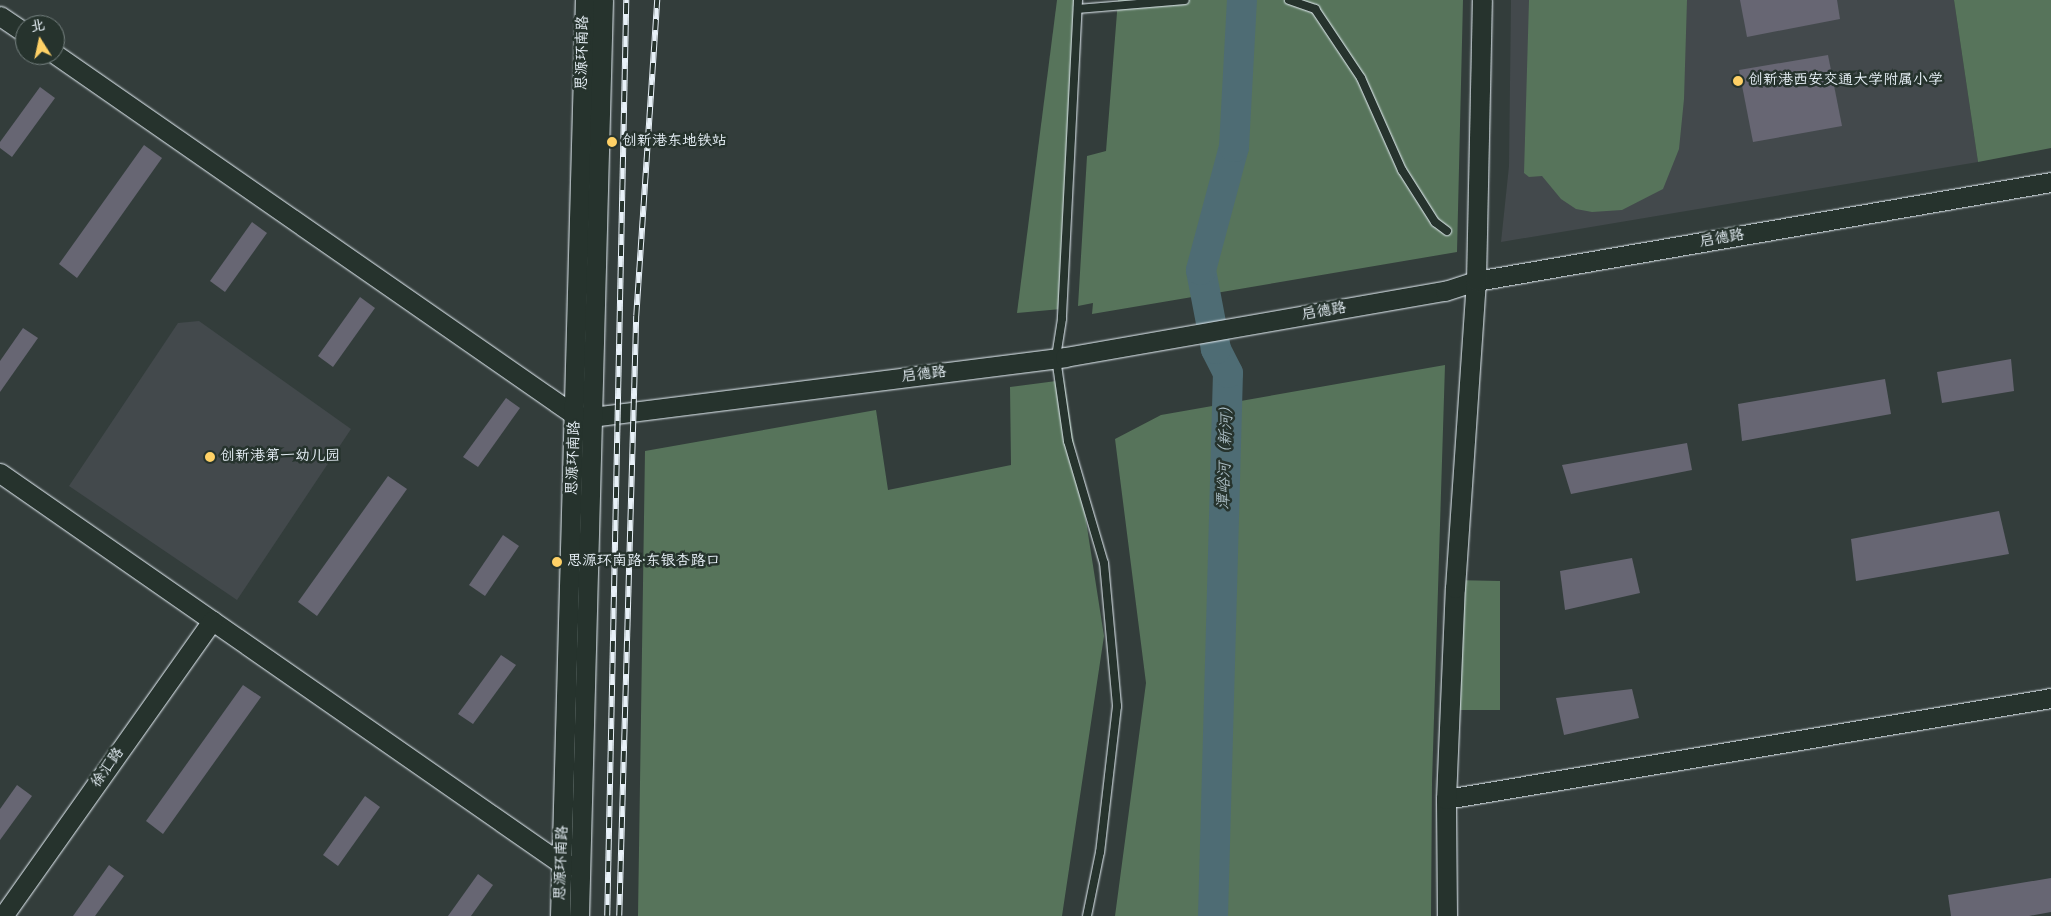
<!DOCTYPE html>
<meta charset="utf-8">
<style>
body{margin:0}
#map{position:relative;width:2051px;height:916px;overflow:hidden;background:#333d3b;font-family:Kalam,"LXGW WenKai TC",sans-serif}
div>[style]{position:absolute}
.built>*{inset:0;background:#43494c}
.green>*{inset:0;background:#57745b}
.river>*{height:30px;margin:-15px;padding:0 15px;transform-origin:15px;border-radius:15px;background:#4e6c74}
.building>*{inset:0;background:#676673}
.roads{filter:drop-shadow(0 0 1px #e8f1f8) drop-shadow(0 0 1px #e8f1f8)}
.service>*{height:8px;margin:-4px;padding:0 4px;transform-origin:4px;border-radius:4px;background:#26332d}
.tertiary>*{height:19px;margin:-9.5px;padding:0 9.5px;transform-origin:9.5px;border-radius:9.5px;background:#26332d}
.rail>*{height:5.5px;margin-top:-2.75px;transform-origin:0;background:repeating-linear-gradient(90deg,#26332d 0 11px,#e8f1f8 0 22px);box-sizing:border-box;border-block:1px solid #e8f1f8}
.dots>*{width:14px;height:14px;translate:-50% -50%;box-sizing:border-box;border:2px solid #26332d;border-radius:50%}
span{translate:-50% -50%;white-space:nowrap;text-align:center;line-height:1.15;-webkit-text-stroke:5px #26332d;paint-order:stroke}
.street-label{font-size:15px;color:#e8f1f8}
.poi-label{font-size:15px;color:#e8f1f8}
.left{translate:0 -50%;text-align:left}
.water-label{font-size:16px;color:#aabcc3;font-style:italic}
.north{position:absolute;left:15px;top:15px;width:50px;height:50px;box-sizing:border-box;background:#26332d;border:1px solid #747f7e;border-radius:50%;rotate:350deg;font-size:14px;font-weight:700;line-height:20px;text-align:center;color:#e8f1f8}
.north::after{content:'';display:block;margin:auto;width:18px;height:22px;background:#ffd166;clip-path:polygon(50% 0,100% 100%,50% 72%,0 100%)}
</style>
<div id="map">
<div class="built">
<div style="clip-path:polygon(1511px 0,1954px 0,1978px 162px,1501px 242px,1509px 166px)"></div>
<div style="clip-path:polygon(199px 321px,351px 429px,237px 600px,69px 486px,178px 323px)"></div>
</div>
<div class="green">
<div style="clip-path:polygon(1057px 0,1080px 0,1061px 309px,1017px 313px)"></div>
<div style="clip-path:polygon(1118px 0,1463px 0,1457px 252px,1092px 314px,1093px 303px,1078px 306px,1087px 156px,1106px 151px)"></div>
<div style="clip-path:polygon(1529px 0,1687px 0,1684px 99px,1679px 149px,1663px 189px,1622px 210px,1592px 212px,1576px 209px,1561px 199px,1542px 176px,1529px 177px,1524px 173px)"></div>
<div style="clip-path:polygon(1954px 0,2051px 0,2051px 148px,1978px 162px)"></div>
<div style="clip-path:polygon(1445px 365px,1432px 782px,1431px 916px,1115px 916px,1146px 683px,1115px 439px,1161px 415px)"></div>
<div style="clip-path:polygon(1064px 380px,1104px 636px,1062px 916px,638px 916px,645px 451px,876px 410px,888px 490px,1011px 465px,1010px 387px)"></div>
<div style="clip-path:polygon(1452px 580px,1500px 581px,1500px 710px,1450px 710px)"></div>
</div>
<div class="river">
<div style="left:1213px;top:916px;width:543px;rotate:-88.42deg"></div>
<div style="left:1228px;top:373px;width:27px;rotate:-117deg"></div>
<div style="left:1216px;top:349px;width:80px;rotate:-100.8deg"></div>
<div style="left:1201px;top:270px;width:127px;rotate:-75deg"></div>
<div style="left:1234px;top:147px;width:147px;rotate:-86.9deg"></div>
</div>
<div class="building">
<div style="clip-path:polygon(1740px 0,1837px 0,1840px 19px,1747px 37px)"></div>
<div style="clip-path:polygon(1828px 55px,1842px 126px,1753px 142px,1739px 70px)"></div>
<div style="clip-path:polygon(40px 87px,55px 98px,12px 157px,0 148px,0 142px)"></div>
<div style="clip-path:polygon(144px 145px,162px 158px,77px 278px,59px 264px)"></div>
<div style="clip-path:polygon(252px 222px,267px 233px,225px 292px,210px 281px)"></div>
<div style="clip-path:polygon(360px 297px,375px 308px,333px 367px,318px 356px)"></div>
<div style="clip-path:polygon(23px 328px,38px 338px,0 392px,0 361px)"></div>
<div style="clip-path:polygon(2011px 359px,2014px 391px,1942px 403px,1937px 372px)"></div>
<div style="clip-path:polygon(1885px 379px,1891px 414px,1742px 441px,1738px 404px)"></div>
<div style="clip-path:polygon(506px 398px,520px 408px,478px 467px,463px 457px)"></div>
<div style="clip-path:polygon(1687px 443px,1692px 470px,1571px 494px,1562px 465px)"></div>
<div style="clip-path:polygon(388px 476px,407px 489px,317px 616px,298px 602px)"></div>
<div style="clip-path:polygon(1999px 511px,2009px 554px,1856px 581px,1851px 539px)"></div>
<div style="clip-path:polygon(503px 535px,519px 546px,485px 596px,469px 585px)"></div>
<div style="clip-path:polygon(1632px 558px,1640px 593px,1565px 610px,1560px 571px)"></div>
<div style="clip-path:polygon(501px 655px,516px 665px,473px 724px,458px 714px)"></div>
<div style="clip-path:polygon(243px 685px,261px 697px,163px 834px,146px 821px)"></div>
<div style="clip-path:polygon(1632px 689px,1639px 718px,1564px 735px,1556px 698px)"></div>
<div style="clip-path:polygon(17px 785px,32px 796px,0 840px,0 809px)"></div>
<div style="clip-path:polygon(365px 796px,380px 807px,338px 866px,323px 855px)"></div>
<div style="clip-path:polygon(109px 865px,124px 876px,95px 916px,73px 916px)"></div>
<div style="clip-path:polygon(478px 874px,493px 885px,471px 916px,448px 916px)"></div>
<div style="clip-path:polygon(2051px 878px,2051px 912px,2029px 916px,1951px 916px,1948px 895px)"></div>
</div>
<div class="roads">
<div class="service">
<div style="left:1078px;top:0;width:319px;rotate:92.9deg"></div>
<div style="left:1062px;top:319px;width:39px;rotate:99deg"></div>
<div style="left:1056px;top:358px;width:84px;rotate:81.8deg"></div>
<div style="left:1068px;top:441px;width:127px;rotate:73.6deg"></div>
<div style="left:1104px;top:563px;width:144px;rotate:84.8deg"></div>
<div style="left:1117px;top:706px;width:147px;rotate:96.6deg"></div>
<div style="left:1100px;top:852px;width:65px;rotate:101.5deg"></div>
<div style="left:1289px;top:0;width:28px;rotate:19deg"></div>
<div style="left:1315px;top:9px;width:83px;rotate:56.3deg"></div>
<div style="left:1361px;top:78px;width:101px;rotate:66deg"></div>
<div style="left:1402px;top:170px;width:62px;rotate:57.6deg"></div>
<div style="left:1435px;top:222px;width:15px;rotate:37deg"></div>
<div style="left:1078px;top:9px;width:107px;rotate:-4.8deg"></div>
</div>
<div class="tertiary">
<div style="left:0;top:16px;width:30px;rotate:34deg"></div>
<div style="left:55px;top:54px;width:634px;rotate:34.79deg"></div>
<div style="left:576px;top:416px;width:16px;rotate:4deg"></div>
<div style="left:592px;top:417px;width:477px;rotate:-7.2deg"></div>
<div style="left:1065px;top:357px;width:386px;rotate:-9.9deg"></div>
<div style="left:1445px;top:291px;width:33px;rotate:-18deg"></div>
<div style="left:1476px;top:281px;width:583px;rotate:-9.77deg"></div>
<div style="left:0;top:473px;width:685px;rotate:34.83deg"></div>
<div style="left:562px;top:864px;width:9px;rotate:6deg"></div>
<div style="left:1446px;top:799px;width:613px;rotate:-9.48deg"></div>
<div style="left:3px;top:916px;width:362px;rotate:-54.7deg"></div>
<div style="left:560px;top:916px;width:916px;rotate:-88.44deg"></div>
<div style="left:579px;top:916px;width:916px;rotate:-88.5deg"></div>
<div style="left:1447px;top:916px;width:117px;rotate:-90.5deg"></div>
<div style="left:1446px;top:799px;width:211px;rotate:-87.6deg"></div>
<div style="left:1455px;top:588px;width:308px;rotate:-86.1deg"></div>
<div style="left:1476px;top:281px;width:281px;rotate:-88.8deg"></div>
</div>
</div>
<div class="rail">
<div style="left:607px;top:916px;width:916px;rotate:-88.81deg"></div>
<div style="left:619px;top:916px;width:600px;rotate:-88.38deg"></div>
<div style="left:636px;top:316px;width:317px;rotate:-86.2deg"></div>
</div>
<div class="dots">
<div style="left:1738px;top:81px;background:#ffd166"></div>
<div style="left:612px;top:142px;background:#ffd166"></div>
<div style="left:210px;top:457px;background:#ffd166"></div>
<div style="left:557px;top:562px;background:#ffd166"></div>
</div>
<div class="street-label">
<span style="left:583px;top:53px;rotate:-89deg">思源环南路</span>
<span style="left:1722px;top:239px;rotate:-10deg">启德路</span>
<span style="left:1324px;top:312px;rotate:-10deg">启德路</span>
<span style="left:924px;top:375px;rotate:-7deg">启德路</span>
<span style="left:574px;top:458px;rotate:-88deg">思源环南路</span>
<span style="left:108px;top:768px;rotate:-55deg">徐汇路</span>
<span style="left:562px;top:863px;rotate:-88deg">思源环南路</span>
</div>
<div class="poi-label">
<span class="left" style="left:1748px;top:81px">创新港西安交通大学附属小学</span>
<span class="left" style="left:622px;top:142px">创新港东地铁站</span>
<span class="left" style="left:220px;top:457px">创新港第一幼儿园</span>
<span class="left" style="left:567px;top:562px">思源环南路·东银杏路口</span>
</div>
<div class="water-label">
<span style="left:1226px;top:454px;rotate:-88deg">潭峪河（新河）</span>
</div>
<div class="north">北</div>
</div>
